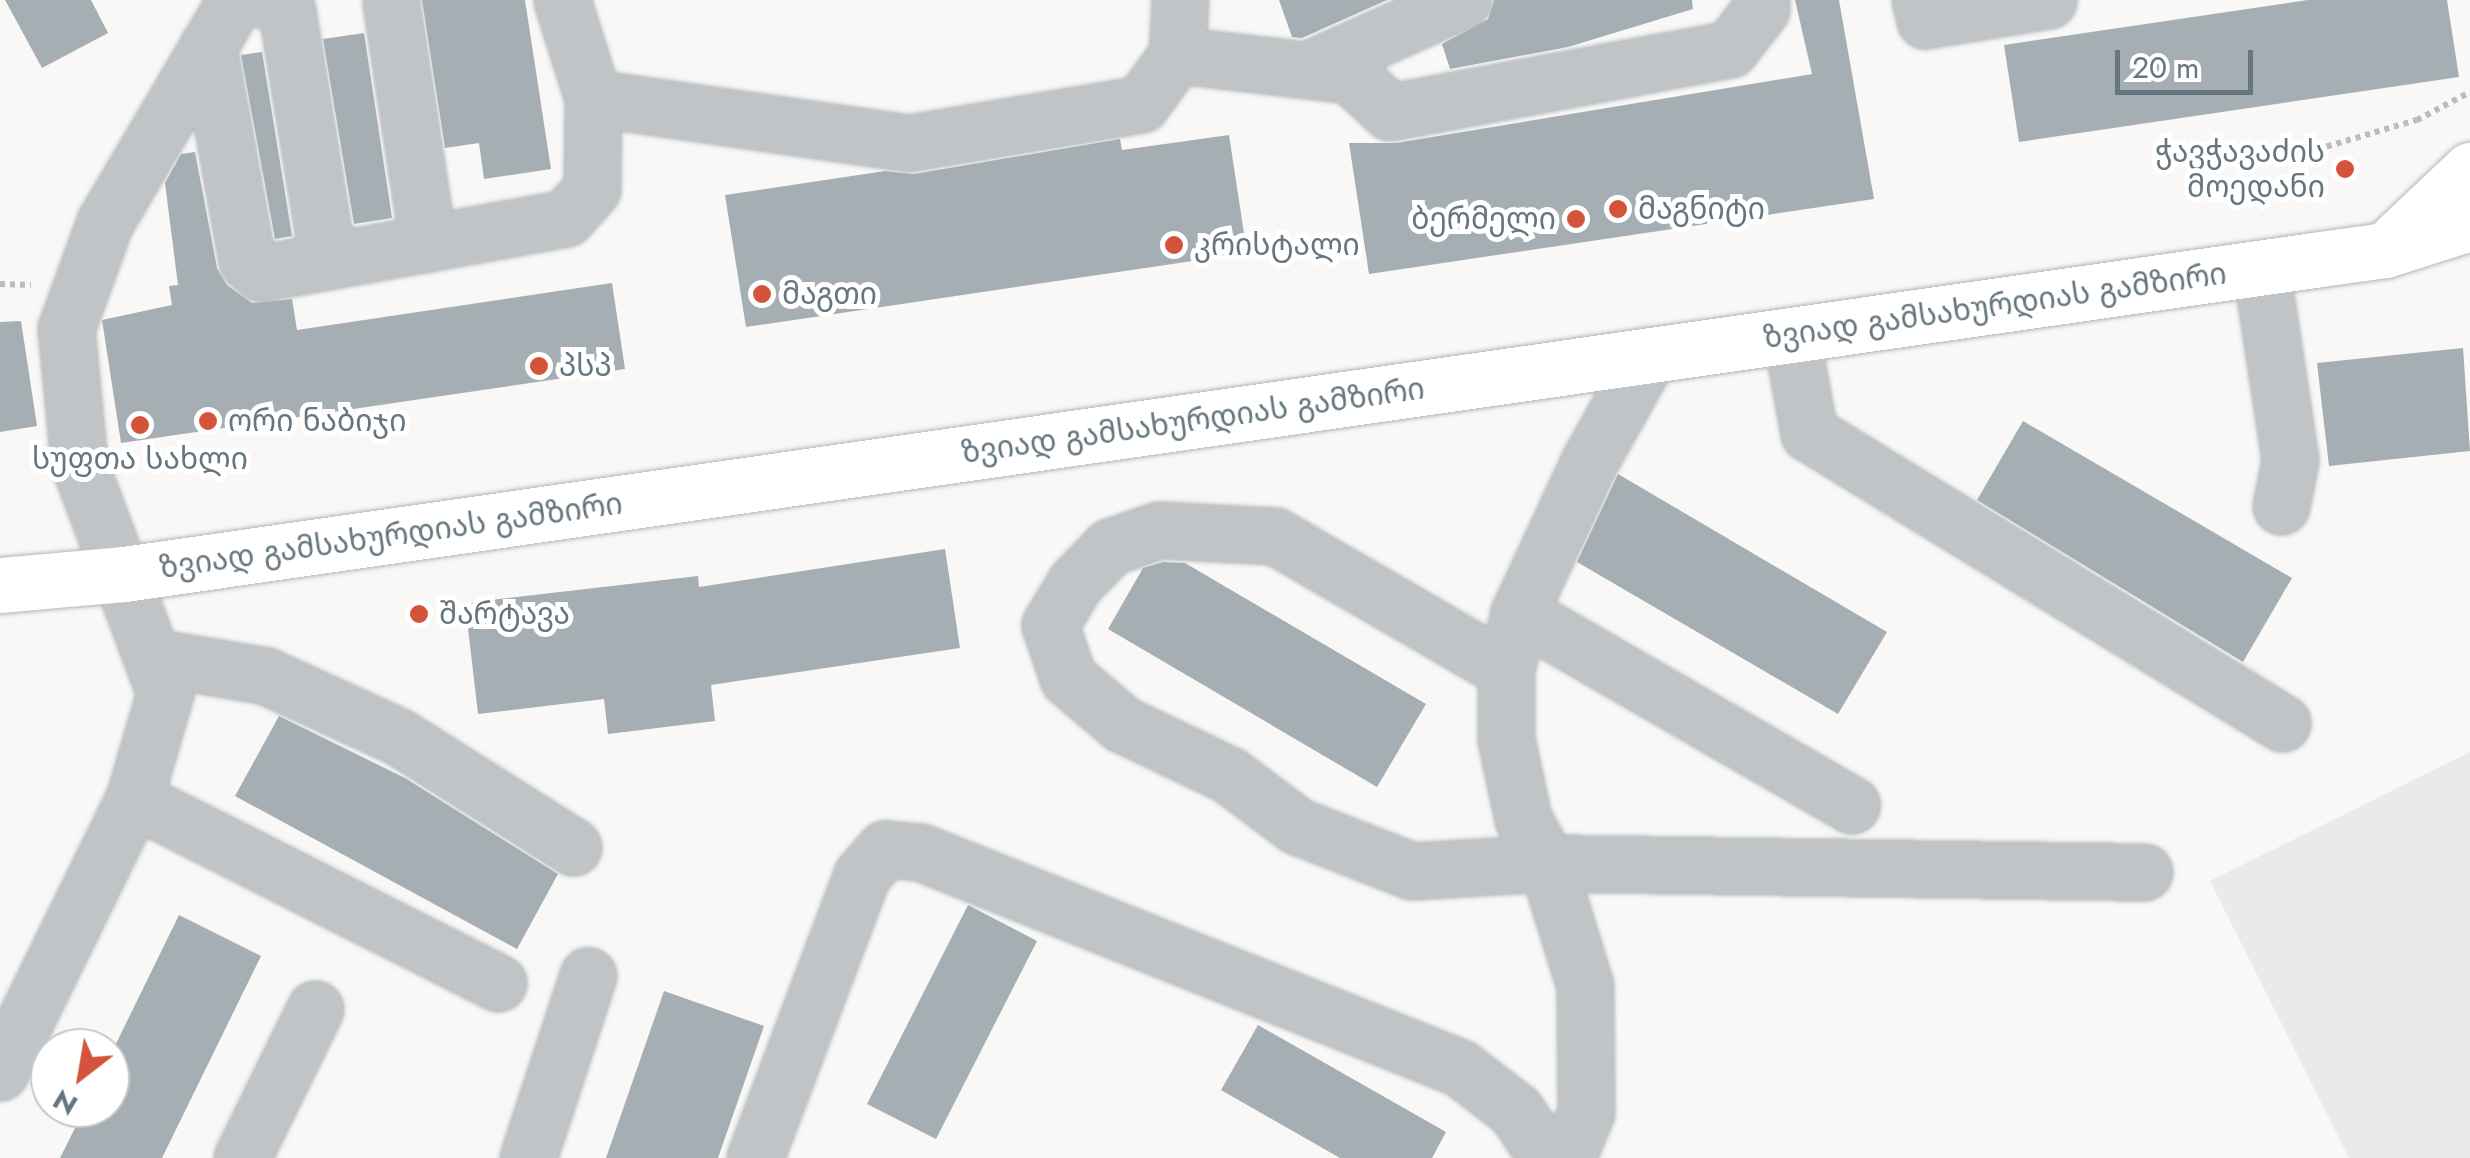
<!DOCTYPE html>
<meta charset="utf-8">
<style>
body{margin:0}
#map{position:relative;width:2470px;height:1158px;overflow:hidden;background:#f9f8f6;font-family:Jost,"Noto Sans Georgian",sans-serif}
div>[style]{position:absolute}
.built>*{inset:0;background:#e9eaea}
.building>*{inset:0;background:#a5aeb3}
.path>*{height:6px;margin-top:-3px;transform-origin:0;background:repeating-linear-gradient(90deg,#babdbf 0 5px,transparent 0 10px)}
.roads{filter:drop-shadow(0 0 2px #b1b7ba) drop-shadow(0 0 2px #b1b7ba)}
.minor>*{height:55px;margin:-27.5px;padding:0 27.5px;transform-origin:27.5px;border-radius:27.5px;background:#c0c4c7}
.major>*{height:55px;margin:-27.5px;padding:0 27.5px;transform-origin:27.5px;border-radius:27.5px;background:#fff}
.dots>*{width:28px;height:28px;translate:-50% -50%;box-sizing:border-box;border:5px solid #fff;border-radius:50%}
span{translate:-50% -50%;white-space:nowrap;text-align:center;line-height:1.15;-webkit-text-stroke:10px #fff;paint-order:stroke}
.poi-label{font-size:30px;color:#66767f}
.right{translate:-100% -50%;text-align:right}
.left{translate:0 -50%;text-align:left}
.street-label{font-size:30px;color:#66767f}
.north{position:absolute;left:30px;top:1028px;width:100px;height:100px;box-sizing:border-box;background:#fff;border:2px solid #c2c8cc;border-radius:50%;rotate:211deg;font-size:28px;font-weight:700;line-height:40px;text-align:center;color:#66767f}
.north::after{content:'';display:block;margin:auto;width:35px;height:45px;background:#d4533b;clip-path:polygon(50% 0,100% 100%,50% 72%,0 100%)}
.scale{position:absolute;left:2115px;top:50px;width:138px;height:45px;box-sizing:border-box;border:5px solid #66767f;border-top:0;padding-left:12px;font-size:30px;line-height:35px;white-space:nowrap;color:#66767f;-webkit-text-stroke:8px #fff;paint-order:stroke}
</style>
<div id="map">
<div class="built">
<div style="clip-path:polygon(2470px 752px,2470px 1158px,2349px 1158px,2210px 881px)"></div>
</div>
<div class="building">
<div style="clip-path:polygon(5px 0,91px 0,108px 33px,42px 68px)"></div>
<div style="clip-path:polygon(422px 0,525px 0,551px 169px,484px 179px,479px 143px,445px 148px)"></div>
<div style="clip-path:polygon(1279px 0,1387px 0,1302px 38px,1292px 37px)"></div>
<div style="clip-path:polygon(1494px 0,1692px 0,1693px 9px,1568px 47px,1450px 69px,1442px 44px,1488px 19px)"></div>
<div style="clip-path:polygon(1795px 0,1839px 0,1874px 199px,1369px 274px,1349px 143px,1396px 143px,1812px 74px)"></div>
<div style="clip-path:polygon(2308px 0,2447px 0,2459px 77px,2019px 142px,2004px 45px)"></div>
<div style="clip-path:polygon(364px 33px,392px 218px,354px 224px,323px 39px)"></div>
<div style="clip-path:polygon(262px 52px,292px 236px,275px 239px,241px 55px)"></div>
<div style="clip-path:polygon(1229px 135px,1247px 253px,746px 327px,725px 195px,885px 171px,914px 174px,1120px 139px,1122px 150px)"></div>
<div style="clip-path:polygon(195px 152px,217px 268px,227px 285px,252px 303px,292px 299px,297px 330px,612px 283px,625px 369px,121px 443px,102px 320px,172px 305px,169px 286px,178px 285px,165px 183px,181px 154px)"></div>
<div style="clip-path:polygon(21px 321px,37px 426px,0 432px,0 322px)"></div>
<div style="clip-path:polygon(2463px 348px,2470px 451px,2329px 466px,2317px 363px)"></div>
<div style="clip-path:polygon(2023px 421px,2292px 578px,2243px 662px,1977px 500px)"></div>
<div style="clip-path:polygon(1618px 474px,1887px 632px,1838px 714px,1577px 562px)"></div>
<div style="clip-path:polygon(945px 549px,960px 648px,711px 685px,715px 721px,608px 734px,604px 699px,478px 714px,465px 603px,698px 576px,699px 587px)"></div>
<div style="clip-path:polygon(1163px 562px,1185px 563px,1426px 704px,1377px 787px,1108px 629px,1143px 568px)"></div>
<div style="clip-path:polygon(279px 716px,405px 778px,558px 874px,517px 949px,235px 796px)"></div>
<div style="clip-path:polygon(968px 905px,1037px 941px,936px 1139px,867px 1104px)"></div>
<div style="clip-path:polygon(179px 915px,261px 956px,162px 1158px,60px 1158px,85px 1108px,110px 1108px,110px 1056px)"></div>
<div style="clip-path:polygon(664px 991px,764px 1026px,718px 1158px,606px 1158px)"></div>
<div style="clip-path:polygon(1258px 1025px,1446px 1132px,1432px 1158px,1340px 1158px,1221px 1090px)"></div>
</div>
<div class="path">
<div style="left:2298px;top:155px;width:124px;rotate:-16.4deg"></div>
<div style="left:2417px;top:120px;width:60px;rotate:-27.8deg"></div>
<div style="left:0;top:284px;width:31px;rotate:2deg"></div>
</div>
<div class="roads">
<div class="minor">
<div style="left:266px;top:0;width:24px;rotate:28deg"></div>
<div style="left:287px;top:11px;width:253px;rotate:80.7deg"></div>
<div style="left:1920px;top:0;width:21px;rotate:76deg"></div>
<div style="left:1925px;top:20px;width:125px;rotate:-9.2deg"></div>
<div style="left:391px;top:2px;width:244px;rotate:81.3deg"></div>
<div style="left:208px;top:46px;width:219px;rotate:79.7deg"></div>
<div style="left:247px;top:261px;width:18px;rotate:41deg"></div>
<div style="left:261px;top:273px;width:310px;rotate:-10.2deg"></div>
<div style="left:566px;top:218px;width:39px;rotate:-48deg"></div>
<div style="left:592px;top:189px;width:91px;rotate:-89.4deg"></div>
<div style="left:593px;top:98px;width:103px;rotate:-107.6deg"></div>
<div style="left:1177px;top:55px;width:174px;rotate:6.6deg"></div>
<div style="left:1350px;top:75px;width:54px;rotate:42.8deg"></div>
<div style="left:1390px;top:112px;width:346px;rotate:-10.5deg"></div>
<div style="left:1730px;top:49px;width:51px;rotate:-52.2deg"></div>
<div style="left:1761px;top:9px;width:9px;rotate:-90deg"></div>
<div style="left:1307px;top:70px;width:171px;rotate:-24.2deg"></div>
<div style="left:593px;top:98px;width:319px;rotate:8.1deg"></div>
<div style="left:909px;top:143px;width:235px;rotate:-9.5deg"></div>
<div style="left:1141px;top:104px;width:61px;rotate:-53.7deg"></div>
<div style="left:1177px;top:55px;width:55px;rotate:-86.9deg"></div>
<div style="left:2261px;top:268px;width:194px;rotate:81.4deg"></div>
<div style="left:2290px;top:460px;width:47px;rotate:101.1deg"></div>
<div style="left:1791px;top:335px;width:100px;rotate:79.6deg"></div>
<div style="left:1809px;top:433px;width:555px;rotate:31.51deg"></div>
<div style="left:1519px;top:613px;width:384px;rotate:30deg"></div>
<div style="left:153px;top:657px;width:115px;rotate:9.5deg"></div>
<div style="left:266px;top:676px;width:146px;rotate:24.6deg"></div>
<div style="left:399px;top:737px;width:206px;rotate:32.3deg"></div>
<div style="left:1506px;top:670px;width:267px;rotate:-149.9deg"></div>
<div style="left:1275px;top:536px;width:116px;rotate:-177deg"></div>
<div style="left:1159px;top:530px;width:52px;rotate:160.9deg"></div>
<div style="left:1110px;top:547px;width:50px;rotate:134.2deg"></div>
<div style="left:1075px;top:583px;width:49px;rotate:120.8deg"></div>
<div style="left:1050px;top:625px;width:56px;rotate:71.2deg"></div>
<div style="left:1068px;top:678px;width:71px;rotate:40.4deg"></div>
<div style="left:1122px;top:724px;width:119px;rotate:25.5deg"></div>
<div style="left:1229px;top:775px;width:85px;rotate:36.9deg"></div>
<div style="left:1297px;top:826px;width:123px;rotate:21.4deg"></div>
<div style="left:1412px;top:871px;width:135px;rotate:-3.4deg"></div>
<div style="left:1547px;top:863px;width:597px;rotate:0.86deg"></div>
<div style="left:134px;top:799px;width:408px;rotate:26.8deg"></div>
<div style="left:0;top:1072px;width:304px;rotate:-63.9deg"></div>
<div style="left:134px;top:799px;width:110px;rotate:-73.7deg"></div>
<div style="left:165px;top:693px;width:246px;rotate:-110.5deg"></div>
<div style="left:79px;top:463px;width:135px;rotate:-95.5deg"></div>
<div style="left:66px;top:329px;width:114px;rotate:-70deg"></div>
<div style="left:105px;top:222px;width:258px;rotate:-59.5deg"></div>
<div style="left:242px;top:1158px;width:166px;rotate:-63.9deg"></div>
<div style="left:528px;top:1158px;width:192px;rotate:-71.8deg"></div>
<div style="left:755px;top:1158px;width:303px;rotate:-69.3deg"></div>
<div style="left:862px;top:875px;width:35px;rotate:-49deg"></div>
<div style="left:885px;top:849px;width:35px;rotate:5deg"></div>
<div style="left:920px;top:852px;width:582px;rotate:21.8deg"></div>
<div style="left:1460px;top:1068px;width:71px;rotate:37.5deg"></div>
<div style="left:1516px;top:1111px;width:56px;rotate:56.6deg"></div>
<div style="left:1567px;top:1158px;width:50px;rotate:-67.6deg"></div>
<div style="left:1586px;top:1112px;width:126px;rotate:-90.5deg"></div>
<div style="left:1585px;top:986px;width:129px;rotate:-107.2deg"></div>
<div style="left:1547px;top:863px;width:50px;rotate:-118.6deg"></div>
<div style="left:1523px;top:819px;width:82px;rotate:-102deg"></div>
<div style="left:1506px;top:739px;width:69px;rotate:-90deg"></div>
<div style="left:1506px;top:670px;width:58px;rotate:-77.2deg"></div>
<div style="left:1519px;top:613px;width:166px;rotate:-65.1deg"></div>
<div style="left:1589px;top:462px;width:123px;rotate:-60.7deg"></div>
</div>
<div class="major">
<div style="left:2396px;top:240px;width:102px;rotate:-43.4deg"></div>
<div style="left:0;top:585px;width:124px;rotate:-5.1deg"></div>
<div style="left:124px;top:574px;width:2211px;rotate:-8.16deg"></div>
<div style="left:2313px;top:260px;width:73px;rotate:-7.9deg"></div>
<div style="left:2385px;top:250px;width:89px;rotate:-17.6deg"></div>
</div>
</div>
<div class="dots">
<div style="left:2345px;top:169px;background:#d4533b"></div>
<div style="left:1618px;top:209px;background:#d4533b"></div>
<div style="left:1576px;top:219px;background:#d4533b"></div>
<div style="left:1174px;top:245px;background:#d4533b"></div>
<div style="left:762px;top:294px;background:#d4533b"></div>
<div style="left:539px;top:366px;background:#d4533b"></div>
<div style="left:208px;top:421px;background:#d4533b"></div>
<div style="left:140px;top:425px;background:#d4533b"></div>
<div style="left:419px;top:614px;background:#d4533b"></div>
</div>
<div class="poi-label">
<span class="right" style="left:2325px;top:169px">ჭავჭავაძის<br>მოედანი</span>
<span class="left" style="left:1638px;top:209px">მაგნიტი</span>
<span class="right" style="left:1556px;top:219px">ბერმელი</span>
<span class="left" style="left:1194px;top:245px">კრისტალი</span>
<span class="left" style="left:782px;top:294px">მაგთი</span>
<span class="left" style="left:559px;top:366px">პსპ</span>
<span class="left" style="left:228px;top:421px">ორი ნაბიჯი</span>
<span style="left:140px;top:459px">სუფთა სახლი</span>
<span class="left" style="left:439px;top:614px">შარტავა</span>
</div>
<div class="street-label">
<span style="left:1995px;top:306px;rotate:-8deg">ზვიად გამსახურდიას გამზირი</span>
<span style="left:1193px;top:421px;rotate:-8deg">ზვიად გამსახურდიას გამზირი</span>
<span style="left:391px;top:536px;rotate:-8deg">ზვიად გამსახურდიას გამზირი</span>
</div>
<div class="north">N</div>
<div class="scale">20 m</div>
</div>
